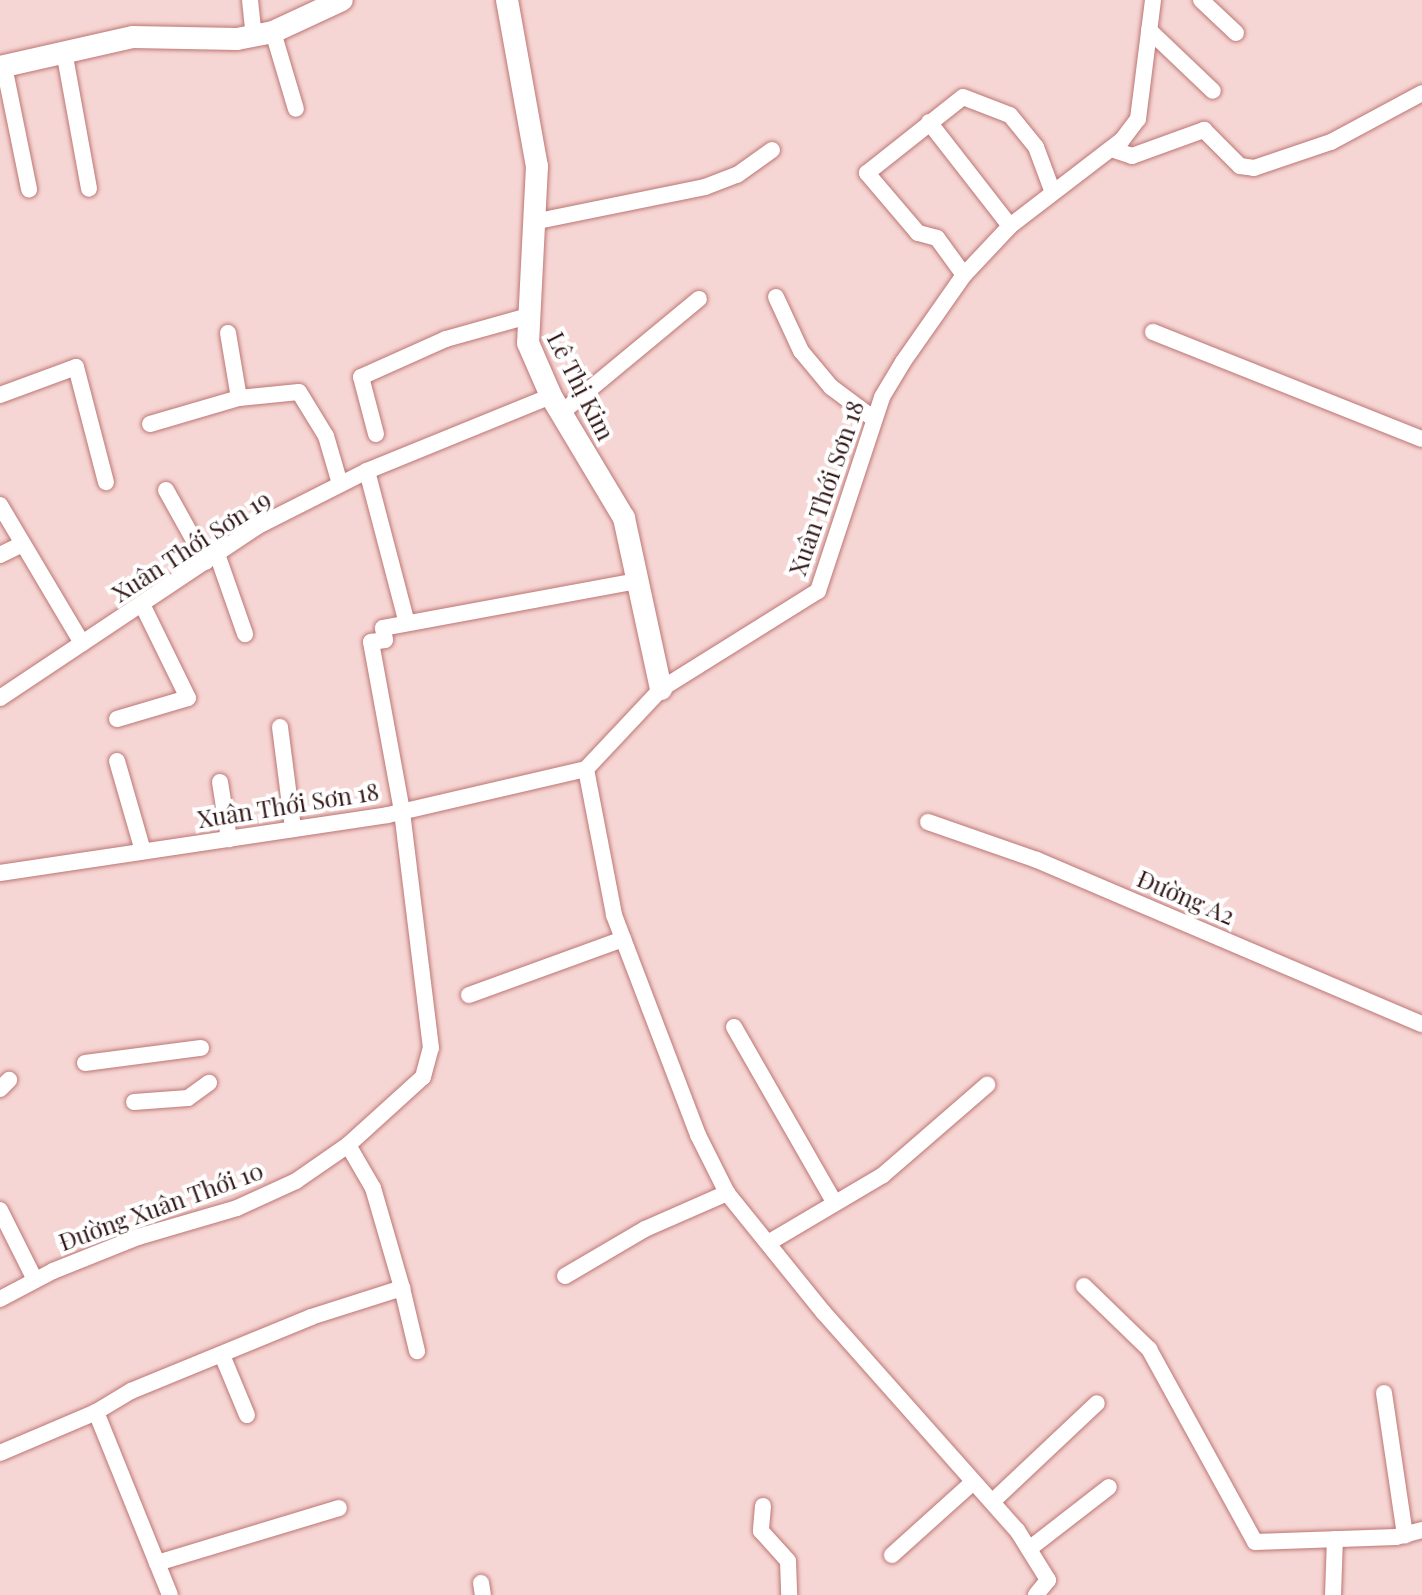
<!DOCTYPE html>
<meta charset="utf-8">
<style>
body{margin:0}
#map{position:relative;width:1422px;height:1595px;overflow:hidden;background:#f6d6d4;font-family:"Playfair Display",serif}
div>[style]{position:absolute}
.roads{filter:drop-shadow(0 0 2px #bc7674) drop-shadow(0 0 2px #bc7674)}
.street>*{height:16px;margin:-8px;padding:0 8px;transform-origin:8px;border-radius:8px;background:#fff}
.secondary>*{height:22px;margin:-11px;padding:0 11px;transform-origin:11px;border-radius:11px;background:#fff}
span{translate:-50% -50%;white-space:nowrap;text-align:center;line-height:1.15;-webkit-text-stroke:8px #fff;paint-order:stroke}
.street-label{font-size:24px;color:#331817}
</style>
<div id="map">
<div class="roads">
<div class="street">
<div style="left:250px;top:0;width:36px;rotate:84deg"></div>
<div style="left:1201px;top:0;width:48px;rotate:43.3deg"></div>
<div style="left:1149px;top:30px;width:88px;rotate:43.6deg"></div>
<div style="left:273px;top:32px;width:80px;rotate:73.4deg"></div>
<div style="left:64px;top:51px;width:140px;rotate:79.7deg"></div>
<div style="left:4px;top:66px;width:126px;rotate:78.5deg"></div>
<div style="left:929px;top:122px;width:132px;rotate:52.1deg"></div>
<div style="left:1111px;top:149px;width:22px;rotate:18deg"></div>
<div style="left:1132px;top:156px;width:77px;rotate:-19.9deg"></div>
<div style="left:1204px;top:130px;width:51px;rotate:45deg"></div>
<div style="left:1240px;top:166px;width:14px;rotate:8deg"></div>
<div style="left:1254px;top:168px;width:81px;rotate:-18.7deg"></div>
<div style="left:1331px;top:142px;width:103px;rotate:-28.3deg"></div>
<div style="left:538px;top:221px;width:170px;rotate:-11.5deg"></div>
<div style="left:705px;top:187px;width:34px;rotate:-21deg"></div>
<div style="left:737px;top:175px;width:43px;rotate:-35.5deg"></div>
<div style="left:964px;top:275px;width:46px;rotate:-126.1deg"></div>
<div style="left:937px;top:238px;width:20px;rotate:-165deg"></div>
<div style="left:918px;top:233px;width:79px;rotate:-130.4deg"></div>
<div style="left:867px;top:173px;width:122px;rotate:-38.4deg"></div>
<div style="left:963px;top:97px;width:50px;rotate:21deg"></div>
<div style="left:1010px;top:115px;width:41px;rotate:50.9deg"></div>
<div style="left:1036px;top:147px;width:46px;rotate:69.6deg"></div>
<div style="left:776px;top:297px;width:60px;rotate:65.2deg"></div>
<div style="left:801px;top:351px;width:47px;rotate:50.2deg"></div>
<div style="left:831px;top:387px;width:54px;rotate:36.7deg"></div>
<div style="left:1153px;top:332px;width:289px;rotate:21.7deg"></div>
<div style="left:228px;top:333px;width:66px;rotate:80.4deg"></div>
<div style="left:0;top:395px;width:81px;rotate:-20.2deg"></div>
<div style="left:76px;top:367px;width:119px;rotate:75.4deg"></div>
<div style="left:561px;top:413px;width:179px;rotate:-39.6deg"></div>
<div style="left:150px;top:424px;width:93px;rotate:-16.3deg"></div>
<div style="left:239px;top:398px;width:60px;rotate:-5.7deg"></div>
<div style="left:299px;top:392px;width:52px;rotate:58.5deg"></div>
<div style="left:326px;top:436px;width:50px;rotate:73.7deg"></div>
<div style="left:376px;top:434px;width:59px;rotate:-104.7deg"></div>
<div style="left:361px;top:377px;width:93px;rotate:-24.1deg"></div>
<div style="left:446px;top:339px;width:82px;rotate:-15.6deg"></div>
<div style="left:367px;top:471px;width:157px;rotate:75.3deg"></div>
<div style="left:166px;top:490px;width:82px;rotate:60.9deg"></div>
<div style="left:0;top:505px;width:161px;rotate:59.3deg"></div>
<div style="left:217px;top:554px;width:85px;rotate:70.7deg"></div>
<div style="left:0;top:555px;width:25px;rotate:-26deg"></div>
<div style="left:0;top:698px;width:310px;rotate:-33.7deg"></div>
<div style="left:258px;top:526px;width:122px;rotate:-26.8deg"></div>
<div style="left:367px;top:471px;width:199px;rotate:-22.2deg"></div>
<div style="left:117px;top:719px;width:74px;rotate:-16.5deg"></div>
<div style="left:188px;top:698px;width:102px;rotate:-116.1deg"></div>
<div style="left:280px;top:727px;width:103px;rotate:82.7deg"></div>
<div style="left:117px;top:761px;width:94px;rotate:73.9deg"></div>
<div style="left:586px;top:769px;width:149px;rotate:79.1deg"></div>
<div style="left:614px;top:915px;width:235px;rotate:69.1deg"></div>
<div style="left:698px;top:1135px;width:65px;rotate:63.4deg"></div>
<div style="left:727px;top:1193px;width:154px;rotate:51.1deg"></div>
<div style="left:824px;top:1313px;width:290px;rotate:48.4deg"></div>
<div style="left:1017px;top:1530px;width:59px;rotate:58.2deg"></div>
<div style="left:1048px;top:1580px;width:19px;rotate:129deg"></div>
<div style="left:220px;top:782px;width:58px;rotate:81deg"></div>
<div style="left:928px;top:822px;width:115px;rotate:19.2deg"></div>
<div style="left:1037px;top:860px;width:418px;rotate:23.1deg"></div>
<div style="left:0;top:873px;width:392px;rotate:-8.5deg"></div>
<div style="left:388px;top:815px;width:203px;rotate:-13.1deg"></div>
<div style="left:586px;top:769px;width:110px;rotate:-46.8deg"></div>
<div style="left:661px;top:689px;width:185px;rotate:-32deg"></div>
<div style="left:818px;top:591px;width:204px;rotate:-71.7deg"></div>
<div style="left:882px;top:397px;width:41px;rotate:-59deg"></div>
<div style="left:903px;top:362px;width:106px;rotate:-55deg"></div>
<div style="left:964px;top:275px;width:67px;rotate:-46.8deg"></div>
<div style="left:1010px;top:226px;width:141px;rotate:-37.5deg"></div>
<div style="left:1122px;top:140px;width:26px;rotate:-53deg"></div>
<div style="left:1138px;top:119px;width:120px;rotate:-82.8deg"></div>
<div style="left:469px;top:995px;width:164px;rotate:-20deg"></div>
<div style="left:734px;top:1027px;width:203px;rotate:60.2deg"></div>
<div style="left:85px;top:1063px;width:117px;rotate:-7.4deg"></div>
<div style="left:0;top:1089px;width:13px;rotate:-45deg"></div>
<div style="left:134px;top:1102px;width:54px;rotate:-4.2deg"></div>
<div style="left:188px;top:1098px;width:26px;rotate:-36deg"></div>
<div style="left:348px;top:1145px;width:50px;rotate:59.8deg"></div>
<div style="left:373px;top:1188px;width:104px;rotate:73.8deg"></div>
<div style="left:0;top:1210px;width:78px;rotate:63.4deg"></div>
<div style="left:768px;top:1243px;width:134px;rotate:-30.6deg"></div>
<div style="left:883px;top:1175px;width:138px;rotate:-40.9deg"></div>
<div style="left:565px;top:1276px;width:93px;rotate:-30.4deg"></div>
<div style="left:645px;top:1229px;width:90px;rotate:-23.7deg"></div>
<div style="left:1084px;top:1286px;width:91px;rotate:44.1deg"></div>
<div style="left:1149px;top:1349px;width:220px;rotate:61.2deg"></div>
<div style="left:1255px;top:1542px;width:141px;rotate:-2deg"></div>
<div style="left:1396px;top:1537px;width:27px;rotate:-15deg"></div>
<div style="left:0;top:1299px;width:60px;rotate:-27.8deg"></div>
<div style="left:53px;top:1271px;width:92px;rotate:-21.8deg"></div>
<div style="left:138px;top:1237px;width:103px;rotate:-16.3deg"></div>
<div style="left:237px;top:1208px;width:65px;rotate:-24.6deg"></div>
<div style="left:296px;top:1181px;width:63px;rotate:-34.7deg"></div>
<div style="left:348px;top:1145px;width:101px;rotate:-42.2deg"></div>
<div style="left:423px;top:1077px;width:30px;rotate:-75deg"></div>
<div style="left:431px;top:1048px;width:239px;rotate:-97deg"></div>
<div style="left:402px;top:811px;width:172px;rotate:-100.4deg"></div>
<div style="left:371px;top:642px;width:14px;rotate:-8deg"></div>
<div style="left:385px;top:640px;width:12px;rotate:-99deg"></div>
<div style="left:383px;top:628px;width:258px;rotate:-10.5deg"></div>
<div style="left:222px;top:1355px;width:65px;rotate:67.4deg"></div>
<div style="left:1384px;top:1393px;width:144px;rotate:81.6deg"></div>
<div style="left:96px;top:1412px;width:41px;rotate:-31deg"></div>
<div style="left:131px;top:1391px;width:195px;rotate:-22.3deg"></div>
<div style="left:311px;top:1317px;width:96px;rotate:-17.7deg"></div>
<div style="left:402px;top:1288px;width:65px;rotate:76.6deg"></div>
<div style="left:0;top:1453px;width:104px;rotate:-23.1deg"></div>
<div style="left:96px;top:1412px;width:197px;rotate:68deg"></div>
<div style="left:992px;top:1502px;width:144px;rotate:-43.3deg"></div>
<div style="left:763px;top:1506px;width:25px;rotate:95deg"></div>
<div style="left:761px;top:1531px;width:40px;rotate:48deg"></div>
<div style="left:788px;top:1561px;width:34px;rotate:88deg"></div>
<div style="left:1029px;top:1549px;width:101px;rotate:-37.8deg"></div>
<div style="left:892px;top:1555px;width:109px;rotate:-42deg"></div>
<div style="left:157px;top:1563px;width:190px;rotate:-16.8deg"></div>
<div style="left:481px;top:1583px;width:12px;rotate:81deg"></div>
<div style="left:1333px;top:1595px;width:56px;rotate:-88deg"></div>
</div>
<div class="secondary">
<div style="left:507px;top:0;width:169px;rotate:79.8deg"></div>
<div style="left:537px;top:166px;width:177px;rotate:92.9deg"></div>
<div style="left:528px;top:343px;width:58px;rotate:66.5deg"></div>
<div style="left:551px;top:396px;width:142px;rotate:59.1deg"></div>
<div style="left:624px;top:518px;width:175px;rotate:77.8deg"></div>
<div style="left:0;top:67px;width:136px;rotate:-12.7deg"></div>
<div style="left:133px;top:37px;width:104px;rotate:1.1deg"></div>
<div style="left:237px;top:39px;width:37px;rotate:-11deg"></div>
<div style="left:273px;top:32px;width:76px;rotate:-24.9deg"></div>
</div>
</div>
<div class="street-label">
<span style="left:581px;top:386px;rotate:63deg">Lê Thị Kim</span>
<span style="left:826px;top:488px;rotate:-71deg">Xuân Thới Sơn 18</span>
<span style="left:191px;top:546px;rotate:-33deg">Xuân Thới Sơn 19</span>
<span style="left:288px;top:805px;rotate:-9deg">Xuân Thới Sơn 18</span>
<span style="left:1186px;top:897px;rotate:23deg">Đường A2</span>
<span style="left:161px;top:1206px;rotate:-20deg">Đường Xuân Thới 10</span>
</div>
</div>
